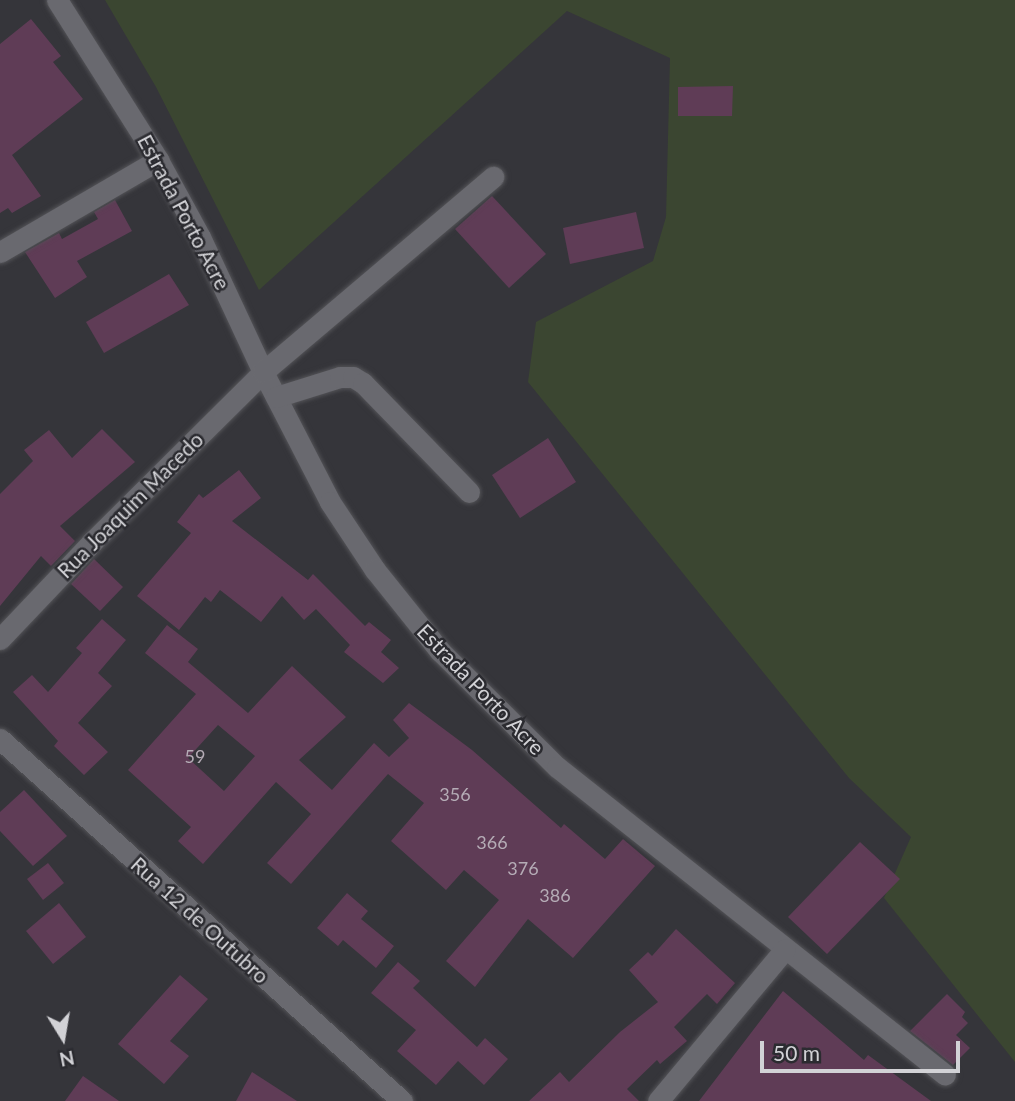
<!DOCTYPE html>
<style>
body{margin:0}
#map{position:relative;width:1015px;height:1101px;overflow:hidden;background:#35353a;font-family:Lato,sans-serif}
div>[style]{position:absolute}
.green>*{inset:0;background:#3b4631}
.building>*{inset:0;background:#5f3c56}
.roads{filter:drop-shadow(0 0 2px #535357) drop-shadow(0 0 2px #535357)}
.minor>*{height:21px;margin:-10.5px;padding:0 10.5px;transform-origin:10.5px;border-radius:10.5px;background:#69696f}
span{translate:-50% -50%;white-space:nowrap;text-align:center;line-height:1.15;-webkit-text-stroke:5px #2b2b30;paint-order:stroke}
.number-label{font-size:18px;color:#b5acb6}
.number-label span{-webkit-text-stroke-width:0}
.street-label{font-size:21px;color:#d2d2d6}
.north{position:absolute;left:28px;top:1003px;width:70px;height:70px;-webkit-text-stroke:5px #2b2b30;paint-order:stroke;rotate:169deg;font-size:19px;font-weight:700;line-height:28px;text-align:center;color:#d2d2d6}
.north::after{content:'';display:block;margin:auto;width:24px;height:32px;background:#d2d2d6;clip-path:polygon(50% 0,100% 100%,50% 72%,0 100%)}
.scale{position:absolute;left:760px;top:1041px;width:200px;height:32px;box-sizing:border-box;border:4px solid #d2d2d6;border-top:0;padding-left:9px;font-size:21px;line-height:24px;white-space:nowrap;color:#d2d2d6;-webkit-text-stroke:5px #2b2b30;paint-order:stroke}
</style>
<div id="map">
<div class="green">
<div style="clip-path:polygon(105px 0,1015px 0,1015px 1062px,884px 898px,911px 837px,849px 778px,528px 382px,536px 322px,653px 261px,666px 217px,670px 58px,567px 11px,259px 290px,156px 87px)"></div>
</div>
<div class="building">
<div style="clip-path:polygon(31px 19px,61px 56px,53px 62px,83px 99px,12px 155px,41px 196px,12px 213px,8px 208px,0 213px,0 44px)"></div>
<div style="clip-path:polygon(733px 86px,732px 116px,678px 116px,678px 87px)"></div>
<div style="clip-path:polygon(492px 196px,546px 254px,509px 288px,455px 229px)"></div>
<div style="clip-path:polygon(115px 200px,132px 231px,77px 261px,87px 277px,55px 298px,25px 252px,59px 233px,62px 239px,98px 219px,94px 212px)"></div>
<div style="clip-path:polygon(636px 212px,644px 248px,570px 264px,563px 228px)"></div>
<div style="clip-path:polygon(169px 274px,189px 305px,104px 353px,86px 322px)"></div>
<div style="clip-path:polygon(102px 429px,135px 462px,60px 526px,75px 541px,51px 566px,41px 556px,0 606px,0 494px,33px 461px,24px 450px,49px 430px,72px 458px)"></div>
<div style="clip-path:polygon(548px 438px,576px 482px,520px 518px,492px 475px)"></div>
<div style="clip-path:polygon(239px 470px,261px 498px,232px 521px,308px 580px,313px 574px,365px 626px,369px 622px,391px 640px,381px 652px,399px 668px,383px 683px,344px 652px,350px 645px,316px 609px,304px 620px,282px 596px,261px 622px,220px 590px,211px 602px,205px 597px,179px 630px,137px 596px,191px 533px,177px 522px,199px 494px,203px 498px)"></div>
<div style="clip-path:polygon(94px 559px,123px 587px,100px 611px,71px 584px)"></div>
<div style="clip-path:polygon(102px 619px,126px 640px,98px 673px,112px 686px,78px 723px,108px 752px,84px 775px,54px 746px,58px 741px,13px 692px,32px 675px,48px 692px,82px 653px,76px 648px)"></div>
<div style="clip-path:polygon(evenodd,167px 625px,198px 649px,188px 662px,248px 713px,292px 666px,346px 717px,299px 760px,332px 790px,374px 743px,389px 757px,409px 738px,393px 720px,409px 703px,472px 750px,561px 828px,564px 824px,605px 859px,623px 839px,655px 866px,573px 958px,528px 919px,475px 987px,446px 961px,499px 900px,464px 870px,446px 890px,391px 841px,424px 803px,388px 774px,291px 884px,267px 863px,311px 814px,276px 782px,203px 864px,178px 841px,191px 827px,128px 770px,196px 694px,145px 653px,167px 625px,218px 725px,255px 756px,224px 791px,188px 758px,218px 725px)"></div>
<div style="clip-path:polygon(24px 790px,67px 836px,33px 866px,0 831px,0 812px)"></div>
<div style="clip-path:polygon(860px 842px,900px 879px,827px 954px,788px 917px)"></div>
<div style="clip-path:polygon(48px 863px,64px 883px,43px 900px,27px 879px)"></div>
<div style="clip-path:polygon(347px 893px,368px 911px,361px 919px,394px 946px,376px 968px,343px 940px,338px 946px,317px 928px)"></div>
<div style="clip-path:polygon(59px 903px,86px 937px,53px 964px,26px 931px)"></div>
<div style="clip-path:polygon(676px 929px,735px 983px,717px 1004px,707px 994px,674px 1027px,687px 1041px,660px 1064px,657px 1060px,627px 1089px,639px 1101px,529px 1101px,560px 1072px,569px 1082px,620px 1032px,658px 1002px,629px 970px,648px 952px,652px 956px)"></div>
<div style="clip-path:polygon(398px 962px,420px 981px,413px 988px,477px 1047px,485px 1038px,508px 1059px,484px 1085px,458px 1061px,436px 1085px,397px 1051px,416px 1030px,371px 993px)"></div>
<div style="clip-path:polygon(180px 975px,208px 999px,170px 1041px,189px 1056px,164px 1084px,118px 1044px)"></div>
<div style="clip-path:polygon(783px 991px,864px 1060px,868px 1055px,931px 1101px,699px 1101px)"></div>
<div style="clip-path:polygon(947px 994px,965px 1012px,962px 1017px,968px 1023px,956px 1035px,970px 1048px,953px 1065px,910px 1031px)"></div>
<div style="clip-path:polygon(252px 1072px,297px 1101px,236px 1101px)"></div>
<div style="clip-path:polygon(83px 1076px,119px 1101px,65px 1101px)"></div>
</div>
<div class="roads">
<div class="minor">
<div style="left:57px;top:0;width:189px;rotate:57.7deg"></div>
<div style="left:158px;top:160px;width:88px;rotate:61.4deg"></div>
<div style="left:200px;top:237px;width:149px;rotate:65deg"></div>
<div style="left:263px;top:372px;width:146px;rotate:62.7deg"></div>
<div style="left:330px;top:502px;width:82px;rotate:56.5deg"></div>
<div style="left:375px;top:570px;width:104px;rotate:51.3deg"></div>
<div style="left:440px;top:651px;width:165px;rotate:44.8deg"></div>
<div style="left:557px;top:767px;width:495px;rotate:38.4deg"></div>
<div style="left:0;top:252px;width:183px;rotate:-30.2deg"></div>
<div style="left:276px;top:397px;width:67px;rotate:-17.4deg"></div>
<div style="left:340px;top:377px;width:13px"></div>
<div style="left:353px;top:377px;width:12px;rotate:31deg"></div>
<div style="left:363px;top:383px;width:152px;rotate:45.8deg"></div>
<div style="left:0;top:639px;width:134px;rotate:-46.5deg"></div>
<div style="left:92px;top:542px;width:241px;rotate:-44.8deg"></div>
<div style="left:263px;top:372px;width:302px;rotate:-40.3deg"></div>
<div style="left:0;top:739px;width:541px;rotate:42deg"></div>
<div style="left:658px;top:1101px;width:198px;rotate:-50.1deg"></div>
</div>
</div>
<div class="number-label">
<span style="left:195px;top:756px">59</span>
<span style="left:455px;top:794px">356</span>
<span style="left:492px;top:842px">366</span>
<span style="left:523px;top:868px">376</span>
<span style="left:555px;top:895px">386</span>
</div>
<div class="street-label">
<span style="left:184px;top:212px;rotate:62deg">Estrada Porto Acre</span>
<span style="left:130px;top:505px;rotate:-45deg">Rua Joaquim Macedo</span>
<span style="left:481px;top:689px;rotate:46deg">Estrada Porto Acre</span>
<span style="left:200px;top:920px;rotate:42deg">Rua 12 de Outubro</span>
</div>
<div class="north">N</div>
<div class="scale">50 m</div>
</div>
